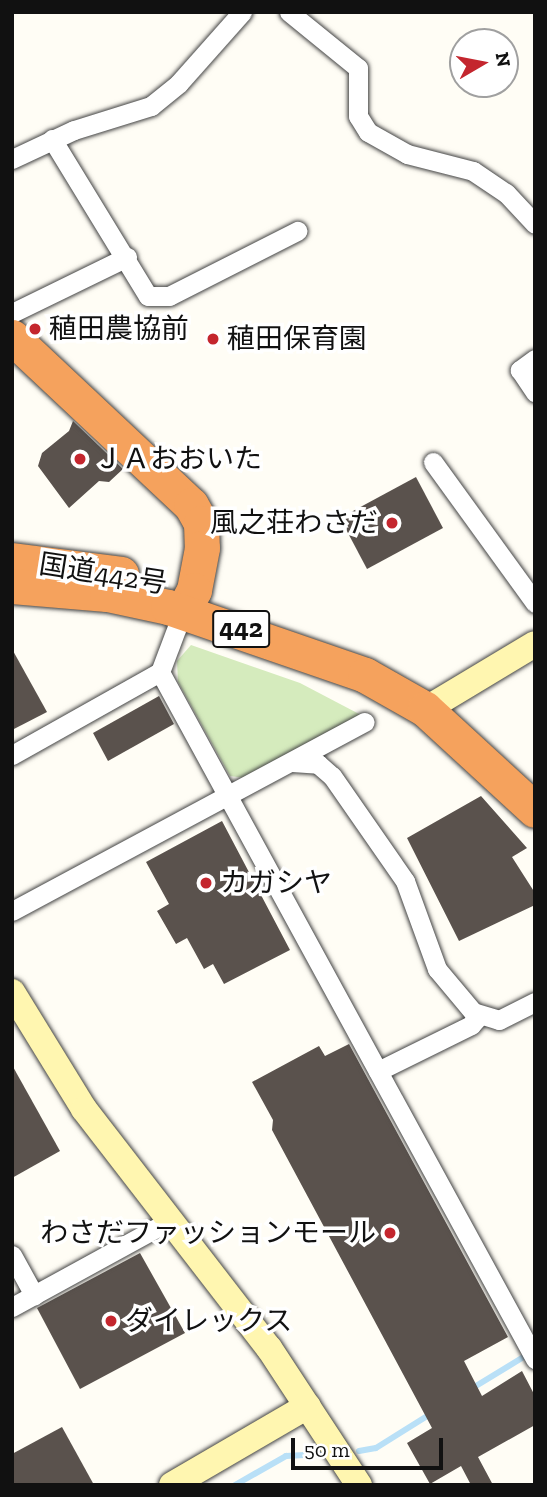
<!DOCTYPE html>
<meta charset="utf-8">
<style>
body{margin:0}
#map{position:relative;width:547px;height:1497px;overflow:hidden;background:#fffdf5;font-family:"Zilla Slab","Noto Sans JP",serif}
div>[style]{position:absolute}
.green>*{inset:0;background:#d5ebbd}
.stream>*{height:6px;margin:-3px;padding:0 3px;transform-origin:3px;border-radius:3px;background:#b9e0f7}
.building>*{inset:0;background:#5a524d}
.roads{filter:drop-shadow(0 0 2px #444) drop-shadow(0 0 2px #444)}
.street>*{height:19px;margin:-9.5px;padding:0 9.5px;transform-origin:9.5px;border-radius:9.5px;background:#fff}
.secondary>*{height:26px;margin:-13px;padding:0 13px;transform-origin:13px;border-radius:13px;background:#fff6b0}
.highway>*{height:35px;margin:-17.5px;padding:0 17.5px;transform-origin:17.5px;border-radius:17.5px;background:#f5a25d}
.dots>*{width:19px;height:19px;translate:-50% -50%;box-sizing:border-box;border:4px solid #fff;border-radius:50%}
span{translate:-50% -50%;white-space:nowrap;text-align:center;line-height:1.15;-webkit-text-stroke:7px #fff;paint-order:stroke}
.shield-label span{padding:2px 5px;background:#fff;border:2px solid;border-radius:5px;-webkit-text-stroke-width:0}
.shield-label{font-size:26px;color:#111;font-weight:700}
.poi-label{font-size:28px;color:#111}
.left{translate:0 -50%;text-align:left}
.right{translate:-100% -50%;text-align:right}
.street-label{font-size:28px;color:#111}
.frame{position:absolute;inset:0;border:14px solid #111;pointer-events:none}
.north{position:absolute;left:449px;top:28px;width:70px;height:70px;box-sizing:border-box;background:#fff;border:2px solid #a0a0a0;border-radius:50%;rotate:80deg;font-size:19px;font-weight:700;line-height:28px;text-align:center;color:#111}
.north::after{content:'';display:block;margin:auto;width:24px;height:32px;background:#c4262e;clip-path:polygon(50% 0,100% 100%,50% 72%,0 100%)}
.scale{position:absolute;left:291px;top:1438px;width:152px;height:32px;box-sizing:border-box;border:4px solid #111;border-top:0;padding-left:9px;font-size:21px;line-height:24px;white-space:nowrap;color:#111;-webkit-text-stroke:5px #fff;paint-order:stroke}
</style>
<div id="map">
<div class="green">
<div style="clip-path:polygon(191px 645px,300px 683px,361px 715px,245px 778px,230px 776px,178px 682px,177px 661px)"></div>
</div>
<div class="stream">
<div style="left:471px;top:1389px;width:69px;rotate:-31.4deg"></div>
<div style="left:359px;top:1451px;width:17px;rotate:-10deg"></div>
<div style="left:376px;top:1448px;width:66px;rotate:-32deg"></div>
<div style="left:235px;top:1485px;width:59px;rotate:-29.6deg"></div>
<div style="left:286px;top:1456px;width:33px;rotate:-3deg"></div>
</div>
<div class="building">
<div style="clip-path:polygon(73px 421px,123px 469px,109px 482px,99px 481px,69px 508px,38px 466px,42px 453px,69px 431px)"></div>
<div style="clip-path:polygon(416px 477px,443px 528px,367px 569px,340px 518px)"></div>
<div style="clip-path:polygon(12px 649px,47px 712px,12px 730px)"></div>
<div style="clip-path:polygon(159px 696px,174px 724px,108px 761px,93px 733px)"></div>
<div style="clip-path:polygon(481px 796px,527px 848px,512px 857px,535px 893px,535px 905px,459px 941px,407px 838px)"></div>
<div style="clip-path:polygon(222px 821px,290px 950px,224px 984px,213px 964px,204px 969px,187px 938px,176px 944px,157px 911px,169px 904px,146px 862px)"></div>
<div style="clip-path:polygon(349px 1044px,508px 1337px,464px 1361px,482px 1396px,522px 1371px,535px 1396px,535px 1425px,478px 1457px,493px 1485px,471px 1485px,461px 1466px,430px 1484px,407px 1443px,432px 1428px,272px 1130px,273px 1120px,252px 1082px,319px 1046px,325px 1056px)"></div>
<div style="clip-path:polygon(12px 1065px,60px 1151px,12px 1178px)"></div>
<div style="clip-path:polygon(140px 1253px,185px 1333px,80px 1389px,37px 1308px)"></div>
<div style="clip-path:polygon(62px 1427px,94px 1485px,12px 1485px,12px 1454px)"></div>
</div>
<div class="roads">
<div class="street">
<div style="left:289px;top:12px;width:89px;rotate:39.1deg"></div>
<div style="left:358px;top:68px;width:48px;rotate:90deg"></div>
<div style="left:358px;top:116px;width:19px;rotate:58deg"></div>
<div style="left:368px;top:132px;width:45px;rotate:29.4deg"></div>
<div style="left:407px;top:154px;width:68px;rotate:14.4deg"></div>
<div style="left:473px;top:171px;width:40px;rotate:34deg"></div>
<div style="left:506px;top:193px;width:42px;rotate:46.9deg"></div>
<div style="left:52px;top:139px;width:184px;rotate:58.6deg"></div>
<div style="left:148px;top:296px;width:21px"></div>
<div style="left:169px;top:296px;width:144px;rotate:-26.9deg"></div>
<div style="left:12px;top:159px;width:68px;rotate:-25.1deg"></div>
<div style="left:74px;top:130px;width:81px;rotate:-17.3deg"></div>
<div style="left:151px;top:106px;width:36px;rotate:-39deg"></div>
<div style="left:179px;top:83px;width:95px;rotate:-48.4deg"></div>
<div style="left:12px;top:313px;width:128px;rotate:-26deg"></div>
<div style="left:535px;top:359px;width:19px;rotate:144deg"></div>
<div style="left:520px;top:370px;width:27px;rotate:56deg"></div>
<div style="left:433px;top:462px;width:174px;rotate:54.1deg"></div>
<div style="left:160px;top:672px;width:783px;rotate:61.37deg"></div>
<div style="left:12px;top:755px;width:170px;rotate:-29.3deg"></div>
<div style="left:160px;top:672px;width:65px;rotate:-69.3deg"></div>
<div style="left:292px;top:762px;width:26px;rotate:4deg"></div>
<div style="left:318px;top:764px;width:18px;rotate:41deg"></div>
<div style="left:332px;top:776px;width:128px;rotate:55.2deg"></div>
<div style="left:405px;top:881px;width:94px;rotate:70deg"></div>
<div style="left:437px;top:969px;width:56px;rotate:50.1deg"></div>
<div style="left:473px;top:1012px;width:27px;rotate:17deg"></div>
<div style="left:499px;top:1020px;width:40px;rotate:-26.6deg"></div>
<div style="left:12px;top:911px;width:400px;rotate:-28.2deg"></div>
<div style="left:378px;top:1071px;width:104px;rotate:-26.3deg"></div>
<div style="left:471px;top:1025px;width:12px;rotate:-48deg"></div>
<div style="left:12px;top:1255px;width:46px;rotate:61.2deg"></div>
<div style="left:12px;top:1307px;width:179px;rotate:-28.7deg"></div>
</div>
<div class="secondary">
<div style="left:430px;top:707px;width:122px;rotate:-31deg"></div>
<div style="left:12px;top:992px;width:137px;rotate:58.4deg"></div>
<div style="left:84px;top:1109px;width:302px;rotate:52.3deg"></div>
<div style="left:269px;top:1348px;width:164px;rotate:56.7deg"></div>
<div style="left:172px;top:1485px;width:157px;rotate:-30.2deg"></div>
</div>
<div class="highway">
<div style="left:12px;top:337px;width:245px;rotate:43.2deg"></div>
<div style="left:191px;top:505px;width:21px;rotate:61deg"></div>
<div style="left:201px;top:523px;width:25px;rotate:88deg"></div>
<div style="left:202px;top:548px;width:43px;rotate:100.8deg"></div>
<div style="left:194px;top:590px;width:24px;rotate:118deg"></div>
<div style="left:12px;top:560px;width:110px;rotate:7.3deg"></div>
<div style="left:12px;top:586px;width:95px;rotate:4.8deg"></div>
<div style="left:107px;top:594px;width:62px;rotate:12deg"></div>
<div style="left:168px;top:607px;width:208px;rotate:19deg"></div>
<div style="left:365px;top:675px;width:69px;rotate:29.5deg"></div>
<div style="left:425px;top:709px;width:149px;rotate:42.6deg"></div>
</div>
</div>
<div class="dots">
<div style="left:35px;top:329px;background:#c4262e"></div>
<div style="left:213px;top:339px;background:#c4262e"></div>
<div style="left:80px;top:459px;background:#c4262e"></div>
<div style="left:392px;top:523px;background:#c4262e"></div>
<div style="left:206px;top:883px;background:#c4262e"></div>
<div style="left:390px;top:1233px;background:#c4262e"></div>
<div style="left:111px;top:1321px;background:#c4262e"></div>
</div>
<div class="shield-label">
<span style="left:241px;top:629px">442</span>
</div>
<div class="poi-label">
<span class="left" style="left:49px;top:329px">稙田農協前</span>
<span class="left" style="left:227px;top:339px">稙田保育園</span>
<span class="left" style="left:94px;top:459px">ＪＡおおいた</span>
<span class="right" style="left:378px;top:523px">風之荘わさだ</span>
<span class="left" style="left:220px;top:883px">カガシヤ</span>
<span class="right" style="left:376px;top:1233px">わさだファッションモール</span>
<span class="left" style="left:125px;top:1321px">ダイレックス</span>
</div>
<div class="street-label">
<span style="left:103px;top:574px;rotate:9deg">国道442号</span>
</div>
<div class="frame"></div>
<div class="north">N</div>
<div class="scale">50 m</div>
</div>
